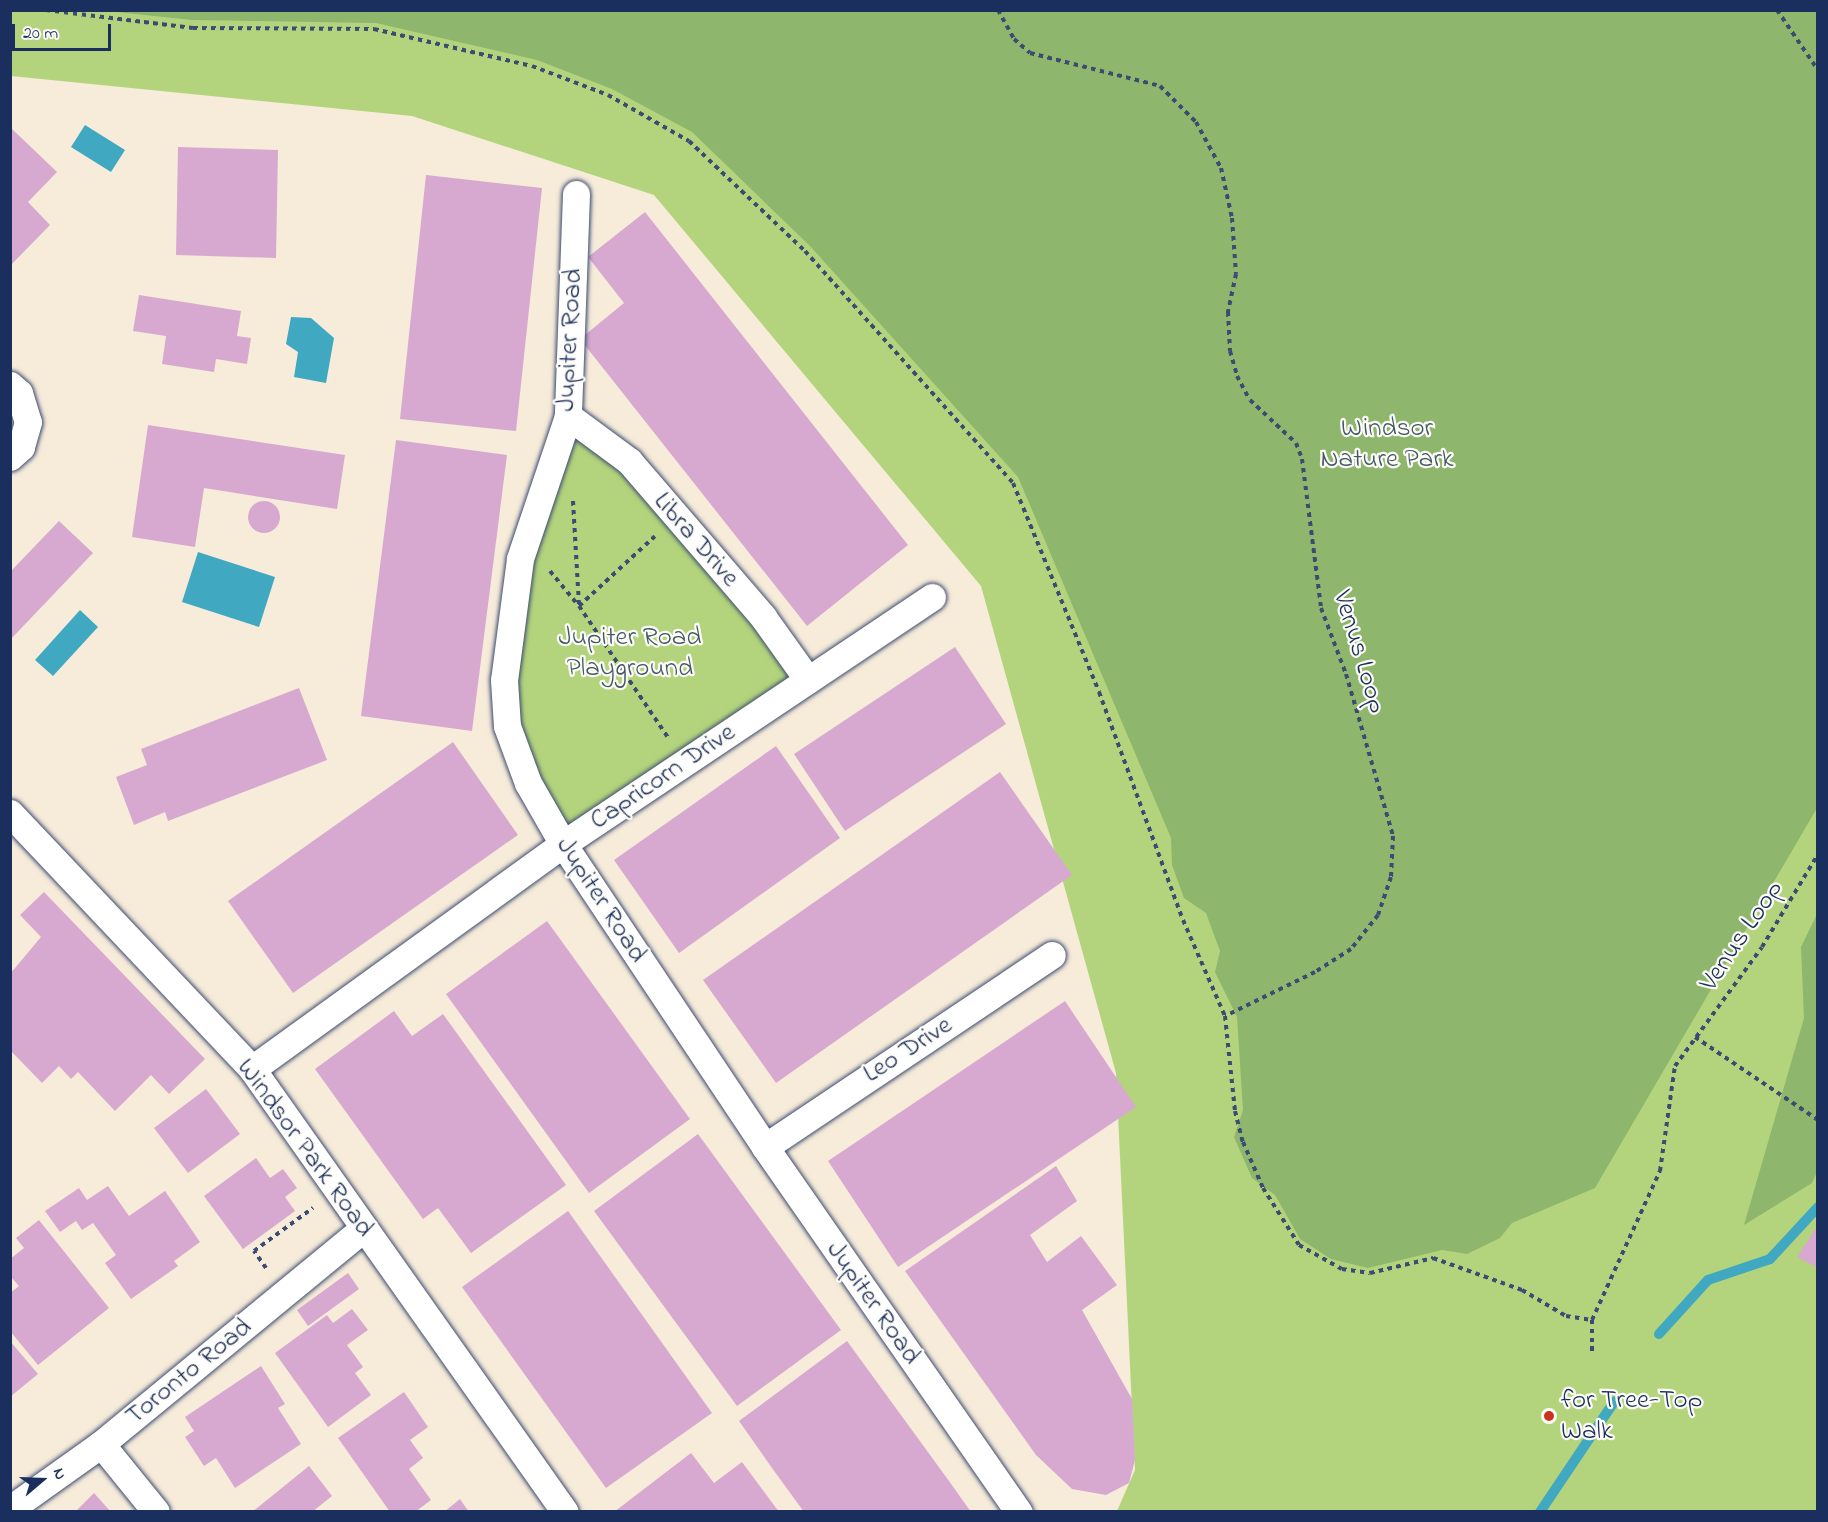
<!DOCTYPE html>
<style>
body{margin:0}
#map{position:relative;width:1828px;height:1522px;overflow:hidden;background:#f7ecda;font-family:"Indie Flower",sans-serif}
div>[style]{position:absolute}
.green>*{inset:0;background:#b3d47c}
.forest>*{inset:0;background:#8eb66c}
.water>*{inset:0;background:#40a8c0}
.stream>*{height:10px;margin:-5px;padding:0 5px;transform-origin:5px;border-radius:5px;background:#40a8c0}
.building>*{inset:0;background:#d7a9d0}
.round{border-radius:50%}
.path>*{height:4px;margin-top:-2px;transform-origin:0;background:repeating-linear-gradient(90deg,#3c4b71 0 4.5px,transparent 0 9px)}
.roads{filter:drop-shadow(0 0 2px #3c4b71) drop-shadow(0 0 2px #3c4b71)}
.street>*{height:27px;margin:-13.5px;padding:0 13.5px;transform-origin:13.5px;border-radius:13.5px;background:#fff}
.dots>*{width:16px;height:16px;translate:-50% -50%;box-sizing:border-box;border:3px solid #fdfcf7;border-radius:50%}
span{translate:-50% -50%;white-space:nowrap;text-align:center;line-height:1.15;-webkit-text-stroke:4.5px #fdfcf7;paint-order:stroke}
.street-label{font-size:27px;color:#1b2f5e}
.park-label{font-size:27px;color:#415866}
.poi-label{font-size:27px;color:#1b2f5e}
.left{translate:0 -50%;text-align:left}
.frame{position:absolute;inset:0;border:12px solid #1b2f5e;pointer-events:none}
.north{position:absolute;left:12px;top:1450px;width:60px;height:60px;-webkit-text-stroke:4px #fdfcf7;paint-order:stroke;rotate:71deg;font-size:16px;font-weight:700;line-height:24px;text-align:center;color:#1b2f5e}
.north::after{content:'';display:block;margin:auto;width:21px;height:27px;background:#1b2f5e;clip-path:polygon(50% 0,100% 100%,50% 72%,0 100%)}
.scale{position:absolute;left:12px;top:24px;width:99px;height:27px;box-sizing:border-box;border:3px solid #1b2f5e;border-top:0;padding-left:8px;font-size:18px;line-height:21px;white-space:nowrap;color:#1b2f5e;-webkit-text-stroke:4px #fdfcf7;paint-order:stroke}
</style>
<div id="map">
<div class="green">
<div style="clip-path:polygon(10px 11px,1817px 11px,1817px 1511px,1117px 1511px,1135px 1470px,1116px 1073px,981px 586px,654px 195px,412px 116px,11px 76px)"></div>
<div style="clip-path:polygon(568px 416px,675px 517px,808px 680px,563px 844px,504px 680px)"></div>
</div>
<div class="forest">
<div style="clip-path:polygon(107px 11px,1817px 11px,1817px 808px,1595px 1188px,1512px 1223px,1500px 1238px,1467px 1254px,1442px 1250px,1368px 1268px,1331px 1259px,1300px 1239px,1275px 1195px,1252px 1178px,1234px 1137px,1243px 1110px,1237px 1017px,1215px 972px,1220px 951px,1206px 913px,1184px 898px,1172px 865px,1171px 838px,1018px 477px,810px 246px,692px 132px,612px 89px,537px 60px,376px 23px,192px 20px)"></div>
<div style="clip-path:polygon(1817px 914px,1817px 1172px,1812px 1183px,1744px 1225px,1804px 1018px,1801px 947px)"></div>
</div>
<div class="water">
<div style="clip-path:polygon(85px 125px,125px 150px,111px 172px,71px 147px)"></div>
<div style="clip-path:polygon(291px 317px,311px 318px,334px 338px,326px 383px,294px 377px,298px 352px,286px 344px)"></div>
<div style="clip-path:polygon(198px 552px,275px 577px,259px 627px,182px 602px)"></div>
<div style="clip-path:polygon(80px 610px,98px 627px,53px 676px,35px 660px)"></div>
</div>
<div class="stream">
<div style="left:1659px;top:1334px;width:73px;rotate:-47.8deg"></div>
<div style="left:1708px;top:1280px;width:65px;rotate:-18.7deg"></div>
<div style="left:1770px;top:1259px;width:71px;rotate:-47.3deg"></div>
<div style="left:1540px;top:1512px;width:133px;rotate:-56.1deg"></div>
</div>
<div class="building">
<div style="clip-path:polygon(10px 127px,57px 172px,28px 202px,50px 225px,10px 266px)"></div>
<div style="clip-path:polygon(178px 147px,278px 150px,276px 258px,176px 255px)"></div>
<div style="clip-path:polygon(426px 175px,542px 188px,516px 431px,400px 419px)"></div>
<div style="clip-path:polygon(645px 212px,908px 545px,807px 626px,580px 339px,624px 303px,588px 257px)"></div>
<div style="clip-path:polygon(139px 295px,241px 311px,237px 336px,251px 338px,247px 364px,216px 359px,214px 372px,162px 364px,166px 336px,133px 331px)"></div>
<div style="clip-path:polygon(148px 425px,345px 455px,337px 509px,204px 488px,195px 547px,132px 537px)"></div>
<div style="clip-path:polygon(396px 440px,507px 455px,472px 731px,361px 716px)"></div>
<div class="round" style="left:248px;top:501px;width:32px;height:32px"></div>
<div style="clip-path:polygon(59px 521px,93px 553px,10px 640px,10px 572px)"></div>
<div style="clip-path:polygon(955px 647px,1006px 724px,845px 831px,794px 754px)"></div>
<div style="clip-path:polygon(299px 688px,327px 760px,168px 821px,165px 812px,134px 825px,116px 777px,147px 765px,141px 749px)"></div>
<div style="clip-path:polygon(453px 742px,518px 835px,293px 993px,228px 901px)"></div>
<div style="clip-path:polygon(776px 746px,840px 838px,679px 953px,614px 860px)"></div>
<div style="clip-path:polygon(1000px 772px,1072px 875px,776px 1083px,703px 980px)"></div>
<div style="clip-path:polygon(44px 892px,205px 1059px,169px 1094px,151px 1075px,115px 1111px,78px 1072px,71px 1079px,59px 1066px,42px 1083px,10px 1050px,10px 974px,41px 937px,20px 915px)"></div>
<div style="clip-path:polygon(547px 921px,690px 1119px,589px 1193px,446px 994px)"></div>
<div style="clip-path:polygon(1065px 1001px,1136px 1107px,898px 1267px,828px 1161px)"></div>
<div style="clip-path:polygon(394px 1011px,412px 1036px,443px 1014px,566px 1185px,471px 1253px,438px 1208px,423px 1219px,315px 1069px)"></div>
<div style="clip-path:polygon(206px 1089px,240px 1134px,188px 1173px,154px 1128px)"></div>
<div style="clip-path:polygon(698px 1134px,841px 1330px,737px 1406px,594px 1211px)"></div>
<div style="clip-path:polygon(256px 1158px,270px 1178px,283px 1169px,297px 1188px,285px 1197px,295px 1211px,243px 1249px,204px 1196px)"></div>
<div style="clip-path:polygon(1056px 1166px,1077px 1201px,1030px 1235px,1047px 1262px,1081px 1236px,1117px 1285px,1082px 1310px,1132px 1399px,1135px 1460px,1129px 1483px,1106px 1495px,1072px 1489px,1036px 1455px,905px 1271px)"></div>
<div style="clip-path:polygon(108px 1186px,129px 1216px,165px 1191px,200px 1242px,174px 1261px,178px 1266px,131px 1299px,105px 1263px,116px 1255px,93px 1223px,82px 1230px,76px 1221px,60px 1232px,45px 1211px,79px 1188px,87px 1200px)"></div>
<div style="clip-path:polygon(568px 1211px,712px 1413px,606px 1488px,462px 1287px)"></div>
<div style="clip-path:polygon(39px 1220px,109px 1308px,38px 1365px,10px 1331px,10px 1293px,19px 1286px,10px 1276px,10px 1259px,24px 1248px,16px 1238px)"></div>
<div style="clip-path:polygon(1818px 1225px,1818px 1268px,1797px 1257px)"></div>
<div style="clip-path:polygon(348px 1273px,359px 1289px,308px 1326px,297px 1310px)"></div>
<div style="clip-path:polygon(352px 1309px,368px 1330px,347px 1345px,363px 1367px,355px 1373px,371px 1395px,328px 1427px,275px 1353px,327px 1315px,333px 1323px)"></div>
<div style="clip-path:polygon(10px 1341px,38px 1374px,10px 1397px)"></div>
<div style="clip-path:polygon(847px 1341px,949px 1481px,971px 1512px,804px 1512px,772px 1468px,739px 1421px)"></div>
<div style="clip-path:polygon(261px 1366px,285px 1404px,278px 1408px,301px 1444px,235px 1488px,216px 1458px,204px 1466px,185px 1437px,194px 1431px,185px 1417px)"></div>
<div style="clip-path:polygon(404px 1392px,428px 1427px,410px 1440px,423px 1458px,409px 1469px,431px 1500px,415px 1512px,390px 1512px,338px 1438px)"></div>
<div style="clip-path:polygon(691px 1453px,714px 1483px,742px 1462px,779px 1512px,614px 1512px)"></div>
<div style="clip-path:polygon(309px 1466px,332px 1496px,312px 1512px,252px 1512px)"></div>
<div style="clip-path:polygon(94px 1493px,111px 1512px,75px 1512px)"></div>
<div style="clip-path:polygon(460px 1499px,469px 1512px,444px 1512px)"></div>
</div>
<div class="path">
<div style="left:46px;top:10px;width:148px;rotate:7deg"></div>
<div style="left:193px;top:28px;width:181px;rotate:0.3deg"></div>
<div style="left:374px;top:29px;width:162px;rotate:13.2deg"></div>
<div style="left:532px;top:66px;width:81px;rotate:20.9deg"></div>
<div style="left:608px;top:95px;width:93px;rotate:29.6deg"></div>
<div style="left:689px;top:141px;width:160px;rotate:43.5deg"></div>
<div style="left:805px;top:251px;width:312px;rotate:48.1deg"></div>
<div style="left:1013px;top:483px;width:226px;rotate:67.6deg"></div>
<div style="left:1099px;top:692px;width:243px;rotate:69.8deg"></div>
<div style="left:1183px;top:920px;width:105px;rotate:66.4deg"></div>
<div style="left:1225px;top:1016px;width:96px;rotate:84deg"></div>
<div style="left:1235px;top:1111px;width:32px;rotate:76deg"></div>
<div style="left:1243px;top:1142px;width:50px;rotate:66.5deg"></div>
<div style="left:1263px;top:1188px;width:67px;rotate:57.7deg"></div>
<div style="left:1299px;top:1245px;width:49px;rotate:29.2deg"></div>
<div style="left:1342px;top:1269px;width:28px;rotate:8deg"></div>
<div style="left:1370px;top:1273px;width:65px;rotate:-13.4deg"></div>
<div style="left:1433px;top:1258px;width:95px;rotate:19.8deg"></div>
<div style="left:1522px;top:1290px;width:51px;rotate:30.6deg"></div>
<div style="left:1566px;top:1316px;width:26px;rotate:9deg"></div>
<div style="left:998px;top:10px;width:33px;rotate:61deg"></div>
<div style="left:1014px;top:39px;width:21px;rotate:41deg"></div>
<div style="left:1030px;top:53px;width:134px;rotate:14.2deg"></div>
<div style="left:1160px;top:86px;width:51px;rotate:45deg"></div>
<div style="left:1196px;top:122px;width:52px;rotate:61.5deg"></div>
<div style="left:1221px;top:168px;width:51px;rotate:77.6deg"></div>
<div style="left:1232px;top:218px;width:56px;rotate:85.9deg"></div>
<div style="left:1236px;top:274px;width:39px;rotate:102deg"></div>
<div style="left:1228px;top:312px;width:39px;rotate:87deg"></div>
<div style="left:1230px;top:351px;width:26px;rotate:74deg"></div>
<div style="left:1237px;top:376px;width:27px;rotate:62deg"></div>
<div style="left:1250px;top:400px;width:63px;rotate:43.1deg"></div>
<div style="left:1296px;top:443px;width:17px;rotate:69deg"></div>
<div style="left:1302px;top:459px;width:150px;rotate:82.7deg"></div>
<div style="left:1321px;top:608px;width:71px;rotate:69.3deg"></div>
<div style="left:1346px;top:674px;width:169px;rotate:73.8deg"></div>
<div style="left:1393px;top:836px;width:41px;rotate:92.8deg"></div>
<div style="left:1391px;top:877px;width:40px;rotate:108.9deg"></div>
<div style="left:1378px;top:915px;width:43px;rotate:128.5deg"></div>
<div style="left:1351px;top:949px;width:43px;rotate:147.4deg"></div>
<div style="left:1315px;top:972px;width:100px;rotate:153.9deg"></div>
<div style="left:1777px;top:10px;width:73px;rotate:55.7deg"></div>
<div style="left:573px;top:501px;width:105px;rotate:86.7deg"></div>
<div style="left:579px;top:606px;width:161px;rotate:55.9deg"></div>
<div style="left:550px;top:571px;width:45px;rotate:50.4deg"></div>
<div style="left:579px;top:606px;width:103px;rotate:-42.6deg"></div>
<div style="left:1695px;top:1037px;width:148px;rotate:34deg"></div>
<div style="left:266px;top:1268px;width:21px;rotate:-125deg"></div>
<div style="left:254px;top:1251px;width:73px;rotate:-36.1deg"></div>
<div style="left:1592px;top:1351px;width:31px;rotate:-90deg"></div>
<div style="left:1592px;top:1320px;width:164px;rotate:-65.5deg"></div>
<div style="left:1660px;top:1171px;width:106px;rotate:-81.9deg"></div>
<div style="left:1675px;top:1066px;width:147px;rotate:-53.8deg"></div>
<div style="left:1762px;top:947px;width:109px;rotate:-58.9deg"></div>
</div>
<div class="roads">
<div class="street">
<div style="left:576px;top:194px;width:222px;rotate:92.1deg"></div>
<div style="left:568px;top:416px;width:151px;rotate:108.6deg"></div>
<div style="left:520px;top:559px;width:122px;rotate:97.5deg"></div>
<div style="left:504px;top:680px;width:46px;rotate:86.3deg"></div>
<div style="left:507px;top:726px;width:61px;rotate:69.8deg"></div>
<div style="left:528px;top:783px;width:70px;rotate:60.2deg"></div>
<div style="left:563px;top:844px;width:364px;rotate:56.3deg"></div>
<div style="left:765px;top:1147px;width:445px;rotate:55.2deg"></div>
<div style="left:10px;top:385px;width:12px;rotate:42deg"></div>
<div style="left:19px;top:393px;width:30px;rotate:73deg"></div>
<div style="left:28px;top:422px;width:26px;rotate:106deg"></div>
<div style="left:21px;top:447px;width:15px;rotate:138deg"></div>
<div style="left:568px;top:416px;width:76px;rotate:36.4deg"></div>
<div style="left:629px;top:461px;width:206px;rotate:49.3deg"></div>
<div style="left:763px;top:617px;width:77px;rotate:54.5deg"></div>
<div style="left:10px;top:813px;width:352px;rotate:46.6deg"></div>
<div style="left:252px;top:1069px;width:542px;rotate:54.76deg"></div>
<div style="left:252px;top:1069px;width:384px;rotate:-35.9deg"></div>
<div style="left:563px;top:844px;width:444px;rotate:-33.8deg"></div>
<div style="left:765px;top:1147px;width:345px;rotate:-33.8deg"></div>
<div style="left:101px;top:1444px;width:87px;rotate:51deg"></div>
<div style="left:10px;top:1509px;width:112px;rotate:-35.5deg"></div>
<div style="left:101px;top:1444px;width:339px;rotate:-39.4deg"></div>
</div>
</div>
<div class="dots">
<div style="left:1549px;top:1416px;background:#c8321e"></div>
</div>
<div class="street-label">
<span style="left:570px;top:340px;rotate:-87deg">Jupiter Road</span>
<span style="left:696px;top:540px;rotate:49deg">Libra Drive</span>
<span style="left:1359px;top:652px;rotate:73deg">Venus Loop</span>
<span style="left:663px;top:777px;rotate:-34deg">Capricorn Drive</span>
<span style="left:601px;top:900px;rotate:57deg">Jupiter Road</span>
<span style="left:1742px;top:936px;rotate:-56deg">Venus Loop</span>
<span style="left:908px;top:1050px;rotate:-33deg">Leo Drive</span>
<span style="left:305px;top:1148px;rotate:54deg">Windsor Park Road</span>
<span style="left:873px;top:1303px;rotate:55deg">Jupiter Road</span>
<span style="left:189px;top:1372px;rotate:-39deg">Toronto Road</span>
</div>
<div class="park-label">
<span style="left:1387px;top:444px">Windsor<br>Nature Park</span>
<span style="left:630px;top:653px">Jupiter Road<br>Playground</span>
</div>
<div class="poi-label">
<span class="left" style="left:1561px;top:1416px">for Tree-Top<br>Walk</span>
</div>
<div class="frame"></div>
<div class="north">N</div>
<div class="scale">20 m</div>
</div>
